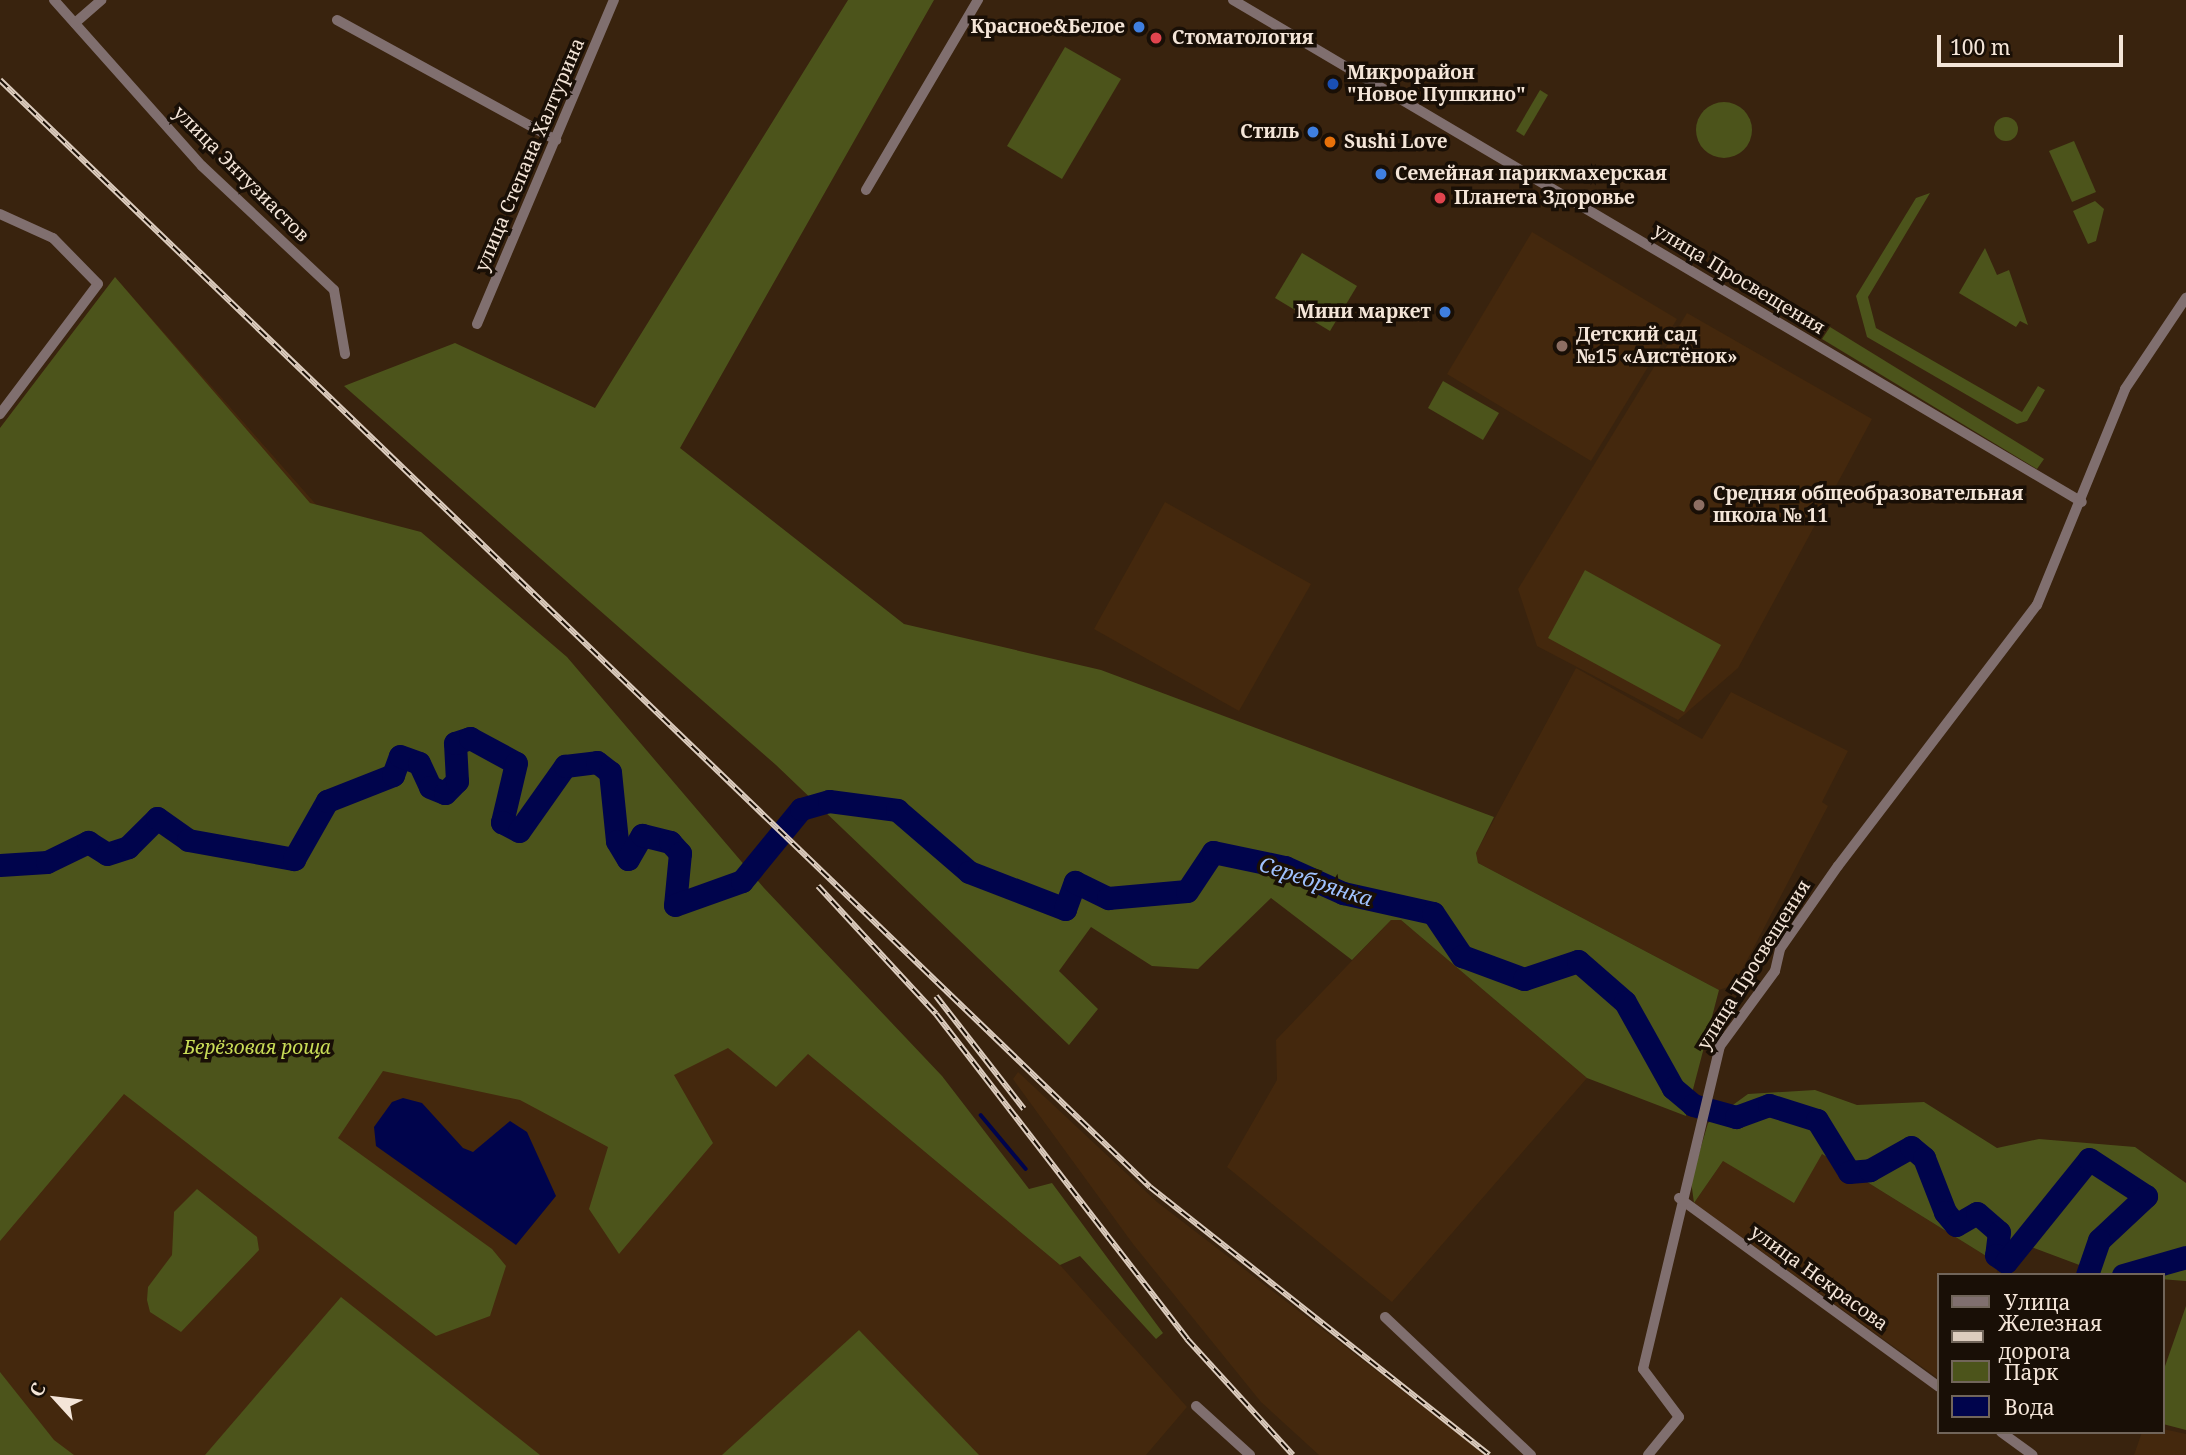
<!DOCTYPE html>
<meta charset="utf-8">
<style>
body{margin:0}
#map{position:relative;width:2186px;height:1455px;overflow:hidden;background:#39230e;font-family:"Noto Serif",serif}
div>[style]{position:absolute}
.built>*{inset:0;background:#44280d}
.green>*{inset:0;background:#4c541b}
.round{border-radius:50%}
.water>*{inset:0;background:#00044c}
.stream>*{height:3.5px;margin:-1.75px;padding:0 1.75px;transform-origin:1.75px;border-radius:1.75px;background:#00044c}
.river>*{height:23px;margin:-11.5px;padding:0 11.5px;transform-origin:11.5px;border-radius:11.5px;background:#00044c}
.minor>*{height:10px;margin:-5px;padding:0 5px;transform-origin:5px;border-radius:5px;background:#806f6f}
.rail>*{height:6px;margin-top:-3px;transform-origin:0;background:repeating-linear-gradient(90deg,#190f06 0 10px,#dcccbe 0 20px);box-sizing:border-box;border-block:2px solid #dcccbe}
.dots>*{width:19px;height:19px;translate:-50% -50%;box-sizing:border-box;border:4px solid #190f06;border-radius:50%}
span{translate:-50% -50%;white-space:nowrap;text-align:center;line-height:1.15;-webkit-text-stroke:7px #190f06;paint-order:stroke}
.poi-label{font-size:19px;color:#f4e5d8;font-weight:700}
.right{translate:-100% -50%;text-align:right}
.left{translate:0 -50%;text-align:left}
.street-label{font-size:19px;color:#f4e5d8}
.park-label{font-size:19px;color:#c9dc57;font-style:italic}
.water-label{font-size:21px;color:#9fc1fe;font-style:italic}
.legend{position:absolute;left:1937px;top:1273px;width:228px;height:161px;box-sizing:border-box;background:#190f06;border:2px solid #71655a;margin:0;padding:9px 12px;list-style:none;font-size:21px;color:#f4e5d8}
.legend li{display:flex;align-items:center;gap:14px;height:35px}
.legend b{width:35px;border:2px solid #71655a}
.north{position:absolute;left:21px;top:1364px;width:70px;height:70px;-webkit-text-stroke:5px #190f06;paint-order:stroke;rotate:297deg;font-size:19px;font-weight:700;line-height:28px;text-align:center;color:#f4e5d8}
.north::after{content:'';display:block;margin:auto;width:24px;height:32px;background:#f4e5d8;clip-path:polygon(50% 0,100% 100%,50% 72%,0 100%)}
.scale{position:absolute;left:1937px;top:35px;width:186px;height:32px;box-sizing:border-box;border:4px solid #f4e5d8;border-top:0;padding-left:9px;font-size:21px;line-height:24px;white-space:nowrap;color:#f4e5d8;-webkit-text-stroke:5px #190f06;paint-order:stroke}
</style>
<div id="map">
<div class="built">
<div style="clip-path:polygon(1532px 232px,1677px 319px,1591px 461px,1447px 374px)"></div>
<div style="clip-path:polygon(115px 277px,783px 1033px,1060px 1265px,1187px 1407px,1146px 1455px,0 1455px,0 428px)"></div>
<div style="clip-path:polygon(1687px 313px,1872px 419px,1738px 668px,1678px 720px,1537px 646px,1518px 589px)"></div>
<div style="clip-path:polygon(1165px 502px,1311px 584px,1239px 711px,1094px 629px)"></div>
<div style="clip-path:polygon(1576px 668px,1702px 739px,1731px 692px,1848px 751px,1822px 802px,1828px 806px,1734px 985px,1719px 990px,1478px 863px,1476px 853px)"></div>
<div style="clip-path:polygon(1391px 920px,1401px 920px,1587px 1078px,1392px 1302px,1227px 1167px,1277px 1080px,1276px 1040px)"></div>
<div style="clip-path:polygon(1018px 1072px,1157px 1202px,1486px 1455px,1319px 1455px,1261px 1402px,1133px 1244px,1013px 1079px)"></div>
<div style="clip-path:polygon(1822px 1154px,1999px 1264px,1996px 1275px,1939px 1275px,1939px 1379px,1694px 1203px,1723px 1161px)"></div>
<div style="clip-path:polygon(2163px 1429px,2186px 1434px,2186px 1455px,2134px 1455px,2142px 1432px)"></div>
</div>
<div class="green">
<div style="clip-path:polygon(848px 0,934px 0,680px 448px,904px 624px,1101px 670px,1494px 817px,1476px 853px,1478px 863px,1719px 990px,1686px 1116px,1587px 1078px,1401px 920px,1391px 920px,1352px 960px,1271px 898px,1198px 969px,1152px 966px,1091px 927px,1059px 971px,1098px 1009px,1069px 1045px,776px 765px,344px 386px,455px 343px,595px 408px)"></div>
<div style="clip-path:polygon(1065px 47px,1121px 79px,1062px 179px,1007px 146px)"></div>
<div style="clip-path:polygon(1540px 90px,1548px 95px,1524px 136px,1516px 131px)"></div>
<div class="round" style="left:1696px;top:102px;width:56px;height:56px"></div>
<div class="round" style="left:1994px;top:117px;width:24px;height:24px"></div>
<div style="clip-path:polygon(2074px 141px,2096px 192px,2072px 202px,2049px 151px)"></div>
<div style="clip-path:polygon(1930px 193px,1868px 297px,1876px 328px,2022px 412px,2038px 386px,2045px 390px,2027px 421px,2017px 424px,1867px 337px,1856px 296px,1916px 198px)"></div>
<div style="clip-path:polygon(2095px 201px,2104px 209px,2096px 241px,2088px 244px,2073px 211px)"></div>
<div style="clip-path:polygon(1985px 248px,1997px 275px,2009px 270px,2028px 325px,2020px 321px,2016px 327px,1959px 293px)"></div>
<div style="clip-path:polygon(1302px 253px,1357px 286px,1330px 331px,1275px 298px)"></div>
<div style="clip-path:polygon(115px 277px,310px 503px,421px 532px,567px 657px,764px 888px,942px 1076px,1029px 1189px,1052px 1183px,1163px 1333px,1156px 1339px,1080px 1256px,1060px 1265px,808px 1054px,776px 1087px,728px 1048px,674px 1075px,713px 1143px,619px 1254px,589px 1209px,608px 1147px,520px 1100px,383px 1071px,338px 1138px,492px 1249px,506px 1266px,490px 1316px,436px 1336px,124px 1094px,0 1241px,0 428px)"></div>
<div style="clip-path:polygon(1830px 327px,2044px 459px,2037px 469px,1822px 339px)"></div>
<div style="clip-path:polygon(1443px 381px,1499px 413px,1483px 440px,1428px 408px)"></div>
<div style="clip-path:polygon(1585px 570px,1721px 645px,1684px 712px,1548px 638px)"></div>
<div style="clip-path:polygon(1815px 1090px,1857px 1105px,1924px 1102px,1997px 1148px,2039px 1139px,2135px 1147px,2186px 1183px,2186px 1281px,2106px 1275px,2029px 1246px,1999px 1264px,1822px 1154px,1794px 1203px,1723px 1161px,1694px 1203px,1691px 1181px,1708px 1123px,1748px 1094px)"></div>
<div style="clip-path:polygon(197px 1189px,257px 1237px,259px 1250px,181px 1332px,150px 1312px,147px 1300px,148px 1287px,172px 1255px,174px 1212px)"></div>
<div style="clip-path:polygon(341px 1297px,540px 1455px,205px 1455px)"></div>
<div style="clip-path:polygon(2186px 1306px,2186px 1430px,2163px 1424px,2163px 1372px)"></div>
<div style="clip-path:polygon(859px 1330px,979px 1455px,722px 1455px)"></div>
<div style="clip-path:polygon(0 1372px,54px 1440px,74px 1455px,0 1455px)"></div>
</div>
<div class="water">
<div style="clip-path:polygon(403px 1098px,422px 1103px,463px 1148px,473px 1152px,510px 1121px,527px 1132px,556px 1196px,516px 1245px,376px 1146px,374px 1127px,392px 1102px)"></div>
</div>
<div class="stream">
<div style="left:981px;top:1115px;width:70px;rotate:50.2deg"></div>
</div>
<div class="river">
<div style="left:0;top:865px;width:47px;rotate:-3.7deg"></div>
<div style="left:47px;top:862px;width:46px;rotate:-26deg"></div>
<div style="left:88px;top:842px;width:22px;rotate:32deg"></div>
<div style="left:107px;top:854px;width:22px;rotate:-18deg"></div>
<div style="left:128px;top:847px;width:41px;rotate:-45deg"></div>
<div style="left:157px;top:818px;width:38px;rotate:35deg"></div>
<div style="left:188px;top:840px;width:108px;rotate:10.2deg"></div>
<div style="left:294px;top:859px;width:67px;rotate:-60.4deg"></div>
<div style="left:327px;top:801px;width:71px;rotate:-21.5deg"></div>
<div style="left:393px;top:775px;width:20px;rotate:-70deg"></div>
<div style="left:400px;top:756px;width:20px;rotate:20deg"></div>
<div style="left:419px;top:763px;width:26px;rotate:65deg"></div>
<div style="left:430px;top:787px;width:16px;rotate:22deg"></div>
<div style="left:445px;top:793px;width:17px;rotate:-45deg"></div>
<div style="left:457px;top:781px;width:38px;rotate:-93deg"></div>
<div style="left:455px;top:743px;width:16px;rotate:-18deg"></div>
<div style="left:470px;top:738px;width:52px;rotate:28.5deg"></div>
<div style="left:516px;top:763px;width:61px;rotate:103.3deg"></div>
<div style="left:502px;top:822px;width:19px;rotate:28deg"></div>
<div style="left:519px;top:831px;width:80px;rotate:-54.7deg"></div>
<div style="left:565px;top:766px;width:32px;rotate:-7deg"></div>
<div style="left:597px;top:762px;width:16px;rotate:38deg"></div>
<div style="left:610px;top:772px;width:69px;rotate:84.2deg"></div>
<div style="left:617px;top:841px;width:21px;rotate:59deg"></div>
<div style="left:628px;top:859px;width:28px;rotate:-60deg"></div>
<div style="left:642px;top:835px;width:29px;rotate:14deg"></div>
<div style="left:670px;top:842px;width:15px;rotate:48deg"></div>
<div style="left:680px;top:853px;width:52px;rotate:95.5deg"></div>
<div style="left:675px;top:905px;width:71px;rotate:-19.7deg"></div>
<div style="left:742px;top:881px;width:93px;rotate:-50.7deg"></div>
<div style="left:801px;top:809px;width:29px;rotate:-16deg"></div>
<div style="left:829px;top:801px;width:69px;rotate:7.5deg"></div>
<div style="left:897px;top:810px;width:95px;rotate:40.7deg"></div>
<div style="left:969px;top:872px;width:103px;rotate:21.1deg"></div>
<div style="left:1065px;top:909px;width:29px;rotate:-70deg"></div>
<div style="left:1075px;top:882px;width:37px;rotate:26deg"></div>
<div style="left:1108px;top:898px;width:79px;rotate:-5.1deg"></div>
<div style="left:1187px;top:891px;width:47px;rotate:-56.3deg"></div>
<div style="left:1213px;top:852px;width:74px;rotate:11.8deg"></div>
<div style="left:1285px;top:867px;width:64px;rotate:24.1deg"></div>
<div style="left:1343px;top:893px;width:92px;rotate:12.5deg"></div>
<div style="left:1433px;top:913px;width:52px;rotate:56deg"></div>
<div style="left:1462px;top:956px;width:66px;rotate:20.4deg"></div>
<div style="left:1524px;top:979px;width:57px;rotate:-18.4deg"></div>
<div style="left:1578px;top:961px;width:62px;rotate:41.1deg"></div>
<div style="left:1625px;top:1002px;width:98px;rotate:60.8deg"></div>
<div style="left:1673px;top:1088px;width:26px;rotate:40deg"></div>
<div style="left:1693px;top:1105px;width:45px;rotate:15.6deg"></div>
<div style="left:1736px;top:1117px;width:35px;rotate:-20deg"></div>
<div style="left:1769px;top:1105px;width:50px;rotate:17.4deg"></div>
<div style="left:1817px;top:1120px;width:61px;rotate:58.4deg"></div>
<div style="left:1849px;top:1172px;width:21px;rotate:-5deg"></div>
<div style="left:1870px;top:1170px;width:47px;rotate:-29.3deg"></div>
<div style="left:1911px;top:1147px;width:17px;rotate:40deg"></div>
<div style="left:1924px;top:1158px;width:58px;rotate:68.7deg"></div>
<div style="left:1945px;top:1212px;width:17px;rotate:50deg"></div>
<div style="left:1956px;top:1225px;width:24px;rotate:-30deg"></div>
<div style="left:1977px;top:1213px;width:29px;rotate:41deg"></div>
<div style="left:1999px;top:1232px;width:23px;rotate:97deg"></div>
<div style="left:1996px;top:1255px;width:12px;rotate:35deg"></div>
<div style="left:2006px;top:1262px;width:132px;rotate:-51.1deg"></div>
<div style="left:2089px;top:1159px;width:68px;rotate:33deg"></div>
<div style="left:2146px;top:1196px;width:64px;rotate:136.9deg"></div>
<div style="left:2099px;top:1240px;width:37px;rotate:109deg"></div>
<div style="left:2123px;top:1275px;width:66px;rotate:-15.9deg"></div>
</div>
<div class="minor">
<div style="left:54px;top:0;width:222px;rotate:48.3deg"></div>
<div style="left:202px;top:166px;width:181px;rotate:43.2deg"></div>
<div style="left:334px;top:290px;width:65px;rotate:80.2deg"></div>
<div style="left:1233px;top:0;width:986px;rotate:30.6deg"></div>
<div style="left:337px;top:20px;width:250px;rotate:28.7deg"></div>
<div style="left:75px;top:23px;width:35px;rotate:-41deg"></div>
<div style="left:866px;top:190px;width:221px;rotate:-59.5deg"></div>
<div style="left:0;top:214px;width:58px;rotate:24.4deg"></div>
<div style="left:53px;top:238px;width:64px;rotate:45.6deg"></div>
<div style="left:98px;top:284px;width:163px;rotate:127deg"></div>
<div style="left:477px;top:324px;width:352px;rotate:-67.1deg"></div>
<div style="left:1679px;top:1198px;width:321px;rotate:36deg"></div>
<div style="left:1385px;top:1317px;width:201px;rotate:43.4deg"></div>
<div style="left:1196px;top:1406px;width:73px;rotate:42.2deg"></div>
<div style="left:2001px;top:1432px;width:39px;rotate:36deg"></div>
<div style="left:1648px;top:1455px;width:49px;rotate:-50.8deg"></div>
<div style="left:1679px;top:1417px;width:60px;rotate:-126.9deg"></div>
<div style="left:1643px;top:1369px;width:332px;rotate:-76.6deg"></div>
<div style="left:1720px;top:1046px;width:93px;rotate:-53.7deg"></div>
<div style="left:1775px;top:971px;width:23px;rotate:-77deg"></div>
<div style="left:1780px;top:949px;width:101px;rotate:-55.1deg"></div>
<div style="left:1838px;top:866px;width:328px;rotate:-52.7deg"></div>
<div style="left:2037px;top:605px;width:233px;rotate:-67.8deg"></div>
<div style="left:2125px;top:389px;width:110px;rotate:-56.2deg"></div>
</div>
<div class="rail">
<div style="left:0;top:80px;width:1596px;rotate:43.91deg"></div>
<div style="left:1150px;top:1187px;width:432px;rotate:38.3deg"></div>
<div style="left:818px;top:886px;width:174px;rotate:47.3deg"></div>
<div style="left:936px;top:1014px;width:411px;rotate:52.3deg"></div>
<div style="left:1187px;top:1339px;width:157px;rotate:47.6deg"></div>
<div style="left:936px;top:996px;width:143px;rotate:52.1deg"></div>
</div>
<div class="dots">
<div style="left:1139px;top:27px;background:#3f7fe0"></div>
<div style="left:1156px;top:38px;background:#e0444e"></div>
<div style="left:1333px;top:84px;background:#1a4fb4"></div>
<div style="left:1313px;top:132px;background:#3f7fe0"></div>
<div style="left:1330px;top:142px;background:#e8710a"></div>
<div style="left:1381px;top:174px;background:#3f7fe0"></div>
<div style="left:1440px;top:198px;background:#e0444e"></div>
<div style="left:1445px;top:312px;background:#3f7fe0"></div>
<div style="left:1562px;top:346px;background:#8d6e63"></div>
<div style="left:1699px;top:505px;background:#8d6e63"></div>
</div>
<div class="poi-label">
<span class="right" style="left:1125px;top:27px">Красное&amp;Белое</span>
<span class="left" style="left:1172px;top:38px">Стоматология</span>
<span class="left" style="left:1347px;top:84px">Микрорайон<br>"Новое Пушкино"</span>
<span class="right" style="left:1299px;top:132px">Стиль</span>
<span class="left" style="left:1344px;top:142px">Sushi Love</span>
<span class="left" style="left:1395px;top:174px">Семейная парикмахерская</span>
<span class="left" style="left:1454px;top:198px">Планета Здоровье</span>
<span class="right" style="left:1431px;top:312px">Мини маркет</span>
<span class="left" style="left:1576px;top:346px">Детский сад<br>№15 «Аистёнок»</span>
<span class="left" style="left:1713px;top:505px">Средняя общеобразовательная<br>школа № 11</span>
</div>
<div class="street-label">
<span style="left:530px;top:155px;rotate:-67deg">улица Степана Халтурина</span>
<span style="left:241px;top:174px;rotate:45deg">улица Энтузиастов</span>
<span style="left:1739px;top:279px;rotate:31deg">улица Просвещения</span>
<span style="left:1754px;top:965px;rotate:-58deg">улица Просвещения</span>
<span style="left:1819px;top:1278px;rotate:36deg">улица Некрасова</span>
</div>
<div class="park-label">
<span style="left:257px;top:1048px">Берёзовая роща</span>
</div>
<div class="water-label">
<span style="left:1316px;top:881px;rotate:18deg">Серебрянка</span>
</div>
<ul class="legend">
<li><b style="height:9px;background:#806f6f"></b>Улица</li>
<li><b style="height:9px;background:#dcccbe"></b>Железная дорога</li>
<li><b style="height:19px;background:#4c541b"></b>Парк</li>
<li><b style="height:19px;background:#00044c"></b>Вода</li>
</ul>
<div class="north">С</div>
<div class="scale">100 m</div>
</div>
